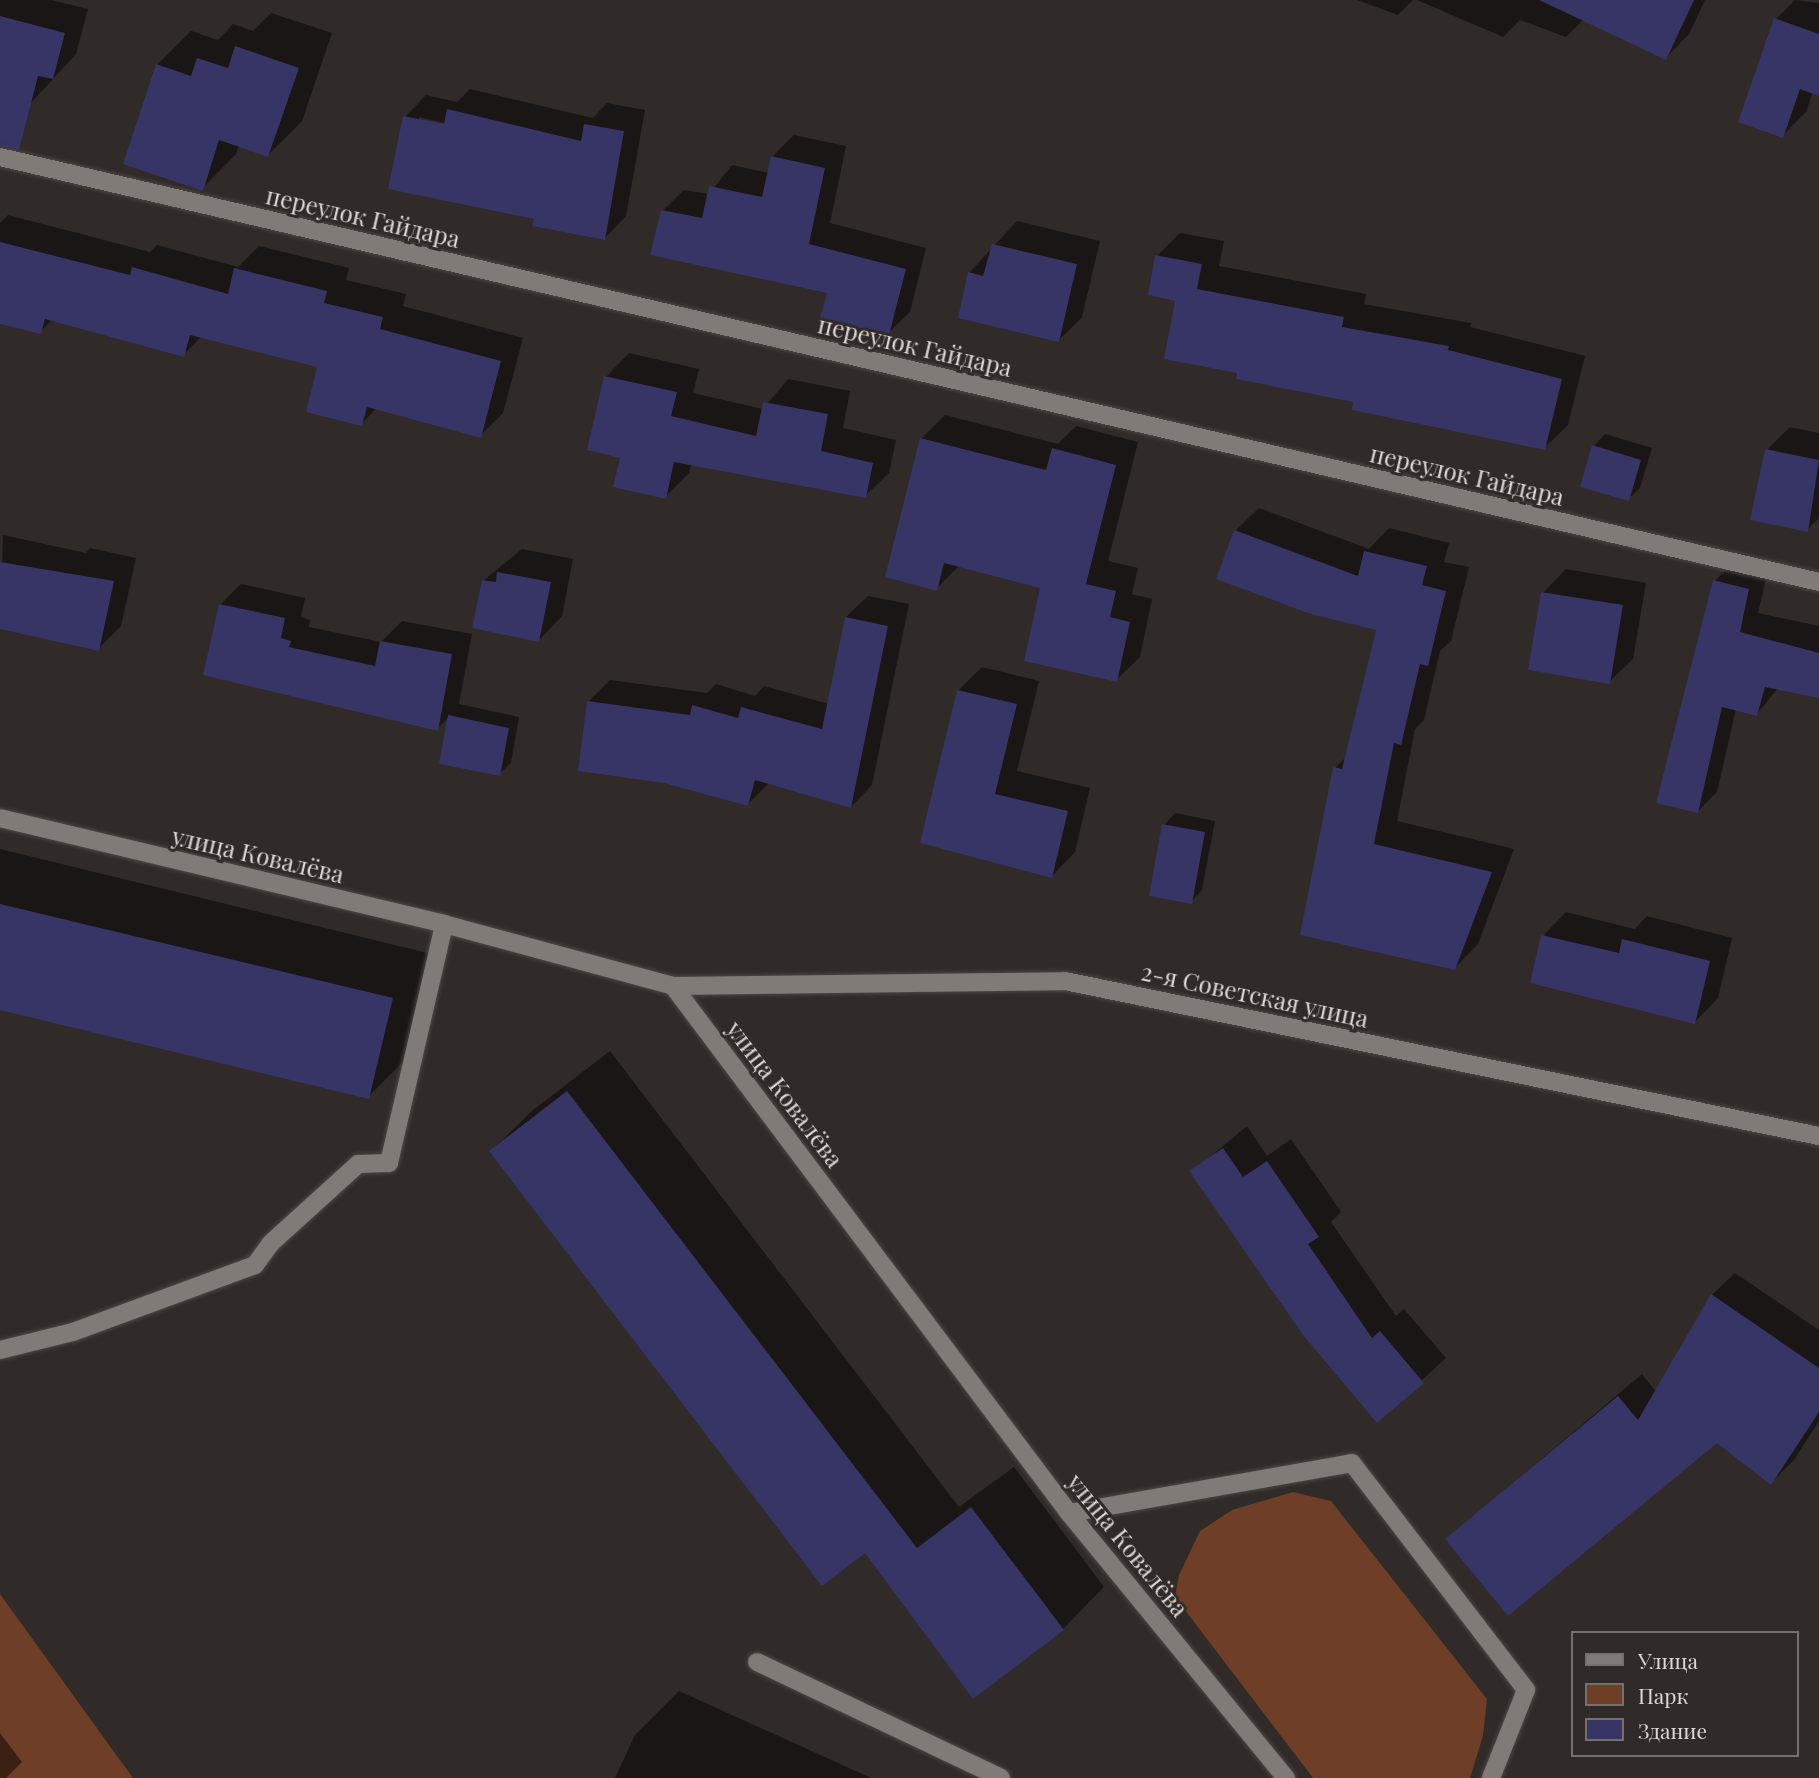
<!DOCTYPE html>
<meta charset="utf-8">
<style>
body{margin:0}
#map{position:relative;width:1819px;height:1778px;overflow:hidden;background:#302a28;font-family:"Playfair Display",serif}
div>[style]{position:absolute}
.green>*{inset:0;background:#6e3e26}
.shadow>*{inset:0;background:#0007}
.building>*{inset:0;background:#373466}
.roads{filter:drop-shadow(0 0 2px #4b4644) drop-shadow(0 0 2px #4b4644)}
.lane>*{height:18px;margin:-9px;padding:0 9px;transform-origin:9px;border-radius:9px;background:#817b78}
.street>*{height:18px;margin:-9px;padding:0 9px;transform-origin:9px;border-radius:9px;background:#817b78}
span{translate:-50% -50%;white-space:nowrap;text-align:center;line-height:1.15;-webkit-text-stroke:6px #302a28;paint-order:stroke}
.street-label{font-size:24px;color:#ddd9d7}
.legend{position:absolute;left:1571px;top:1631px;width:228px;height:126px;box-sizing:border-box;background:#302a28;border:2px solid #75706e;margin:0;padding:9px 12px;list-style:none;font-size:21px;color:#ddd9d7}
.legend li{display:flex;align-items:center;gap:14px;height:35px}
.legend b{width:35px;border:2px solid #75706e}
</style>
<div id="map">
<div class="green">
<div style="clip-path:polygon(1293px 1492px,1331px 1501px,1487px 1699px,1483px 1736px,1470px 1778px,1313px 1778px,1175px 1597px,1179px 1575px,1200px 1531px,1232px 1510px)"></div>
<div style="clip-path:polygon(0 1594px,133px 1778px,0 1778px)"></div>
</div>
<div class="shadow">
<div style="clip-path:polygon(0 0,51px 0,88px 9px,76px 54px,30px 104px,0 96px)"></div>
<div style="clip-path:polygon(1357px 0,1413px 0,1398px 15px)"></div>
<div style="clip-path:polygon(1417px 0,1705px 0,1689px 34px,1666px 58px,1584px 19px,1566px 37px,1520px 20px,1503px 37px)"></div>
<div style="clip-path:polygon(1795px 0,1819px 3px,1819px 94px,1813px 91px,1806px 112px,1782px 136px,1776px 19px)"></div>
<div style="clip-path:polygon(271px 13px,332px 33px,302px 121px,268px 155px,239px 145px,236px 154px,202px 189px,157px 65px,191px 31px,218px 40px,233px 24px,253px 31px)"></div>
<div style="clip-path:polygon(evenodd,470px 89px,593px 118px,607px 103px,645px 110px,626px 216px,605px 238px,536px 218px,405px 117px,426px 95px,457px 102px,470px 89px,419px 117px,453px 125px,452px 128px,419px 121px,419px 117px)"></div>
<div style="clip-path:polygon(794px 135px,846px 146px,830px 223px,926px 248px,910px 312px,888px 333px,829px 291px,662px 211px,684px 190px,709px 194px,732px 165px,769px 173px,772px 157px)"></div>
<div style="clip-path:polygon(8px 215px,150px 252px,157px 245px,238px 267px,259px 246px,349px 268px,346px 280px,406px 294px,403px 306px,523px 338px,503px 413px,480px 436px,377px 408px,361px 424px,319px 366px,202px 336px,183px 355px,53px 319px,40px 332px,0 322px,0 223px)"></div>
<div style="clip-path:polygon(1017px 221px,1100px 241px,1082px 317px,1059px 340px,969px 273px)"></div>
<div style="clip-path:polygon(1180px 233px,1224px 241px,1219px 266px,1366px 294px,1364px 304px,1471px 323px,1470px 327px,1585px 356px,1568px 425px,1544px 448px,1239px 372px,1177px 299px,1157px 256px)"></div>
<div style="clip-path:polygon(629px 353px,699px 369px,693px 393px,763px 409px,788px 379px,850px 391px,843px 428px,896px 440px,889px 473px,865px 496px,691px 464px,689px 473px,665px 497px,622px 457px,606px 377px)"></div>
<div style="clip-path:polygon(945px 415px,1058px 444px,1076px 426px,1138px 442px,1108px 561px,1138px 568px,1132px 594px,1152px 599px,1140px 657px,1116px 680px,1042px 586px,960px 565px,936px 589px,887px 576px,922px 438px)"></div>
<div style="clip-path:polygon(1790px 427px,1819px 433px,1819px 518px,1807px 530px,1767px 450px)"></div>
<div style="clip-path:polygon(1605px 434px,1652px 448px,1640px 488px,1628px 499px,1594px 446px)"></div>
<div style="clip-path:polygon(1259px 508px,1369px 549px,1389px 528px,1449px 543px,1444px 562px,1469px 567px,1451px 641px,1440px 651px,1424px 720px,1415px 729px,1397px 821px,1514px 849px,1478px 944px,1455px 968px,1302px 934px,1335px 768px,1347px 756px,1378px 628px,1235px 531px)"></div>
<div style="clip-path:polygon(3px 535px,86px 553px,90px 548px,136px 558px,121px 626px,98px 649px,0 627px)"></div>
<div style="clip-path:polygon(522px 549px,573px 559px,562px 616px,539px 640px,483px 581px)"></div>
<div style="clip-path:polygon(1734px 562px,1768px 570px,1758px 613px,1819px 626px,1819px 697px,1778px 688px,1757px 714px,1736px 709px,1717px 792px,1698px 811px,1715px 581px)"></div>
<div style="clip-path:polygon(1566px 569px,1646px 583px,1633px 659px,1609px 682px,1543px 593px)"></div>
<div style="clip-path:polygon(241px 584px,305px 598px,301px 617px,310px 620px,309px 627px,381px 642px,402px 621px,472px 634px,459px 704px,519px 717px,511px 763px,499px 774px,449px 717px,437px 729px,205px 674px,220px 605px)"></div>
<div style="clip-path:polygon(868px 596px,909px 604px,872px 785px,851px 807px,769px 783px,748px 804px,588px 702px,610px 680px,707px 693px,716px 684px,755px 696px,764px 686px,829px 704px,846px 617px)"></div>
<div style="clip-path:polygon(982px 667px,1039px 681px,1017px 771px,1090px 788px,1075px 852px,1052px 876px,922px 841px,959px 690px)"></div>
<div style="clip-path:polygon(1175px 813px,1215px 821px,1202px 890px,1191px 902px,1164px 825px)"></div>
<div style="clip-path:polygon(0 849px,436px 955px,412px 1053px,368px 1097px,0 1008px)"></div>
<div style="clip-path:polygon(1566px 912px,1635px 929px,1647px 916px,1732px 938px,1718px 998px,1695px 1022px,1543px 936px)"></div>
<div style="clip-path:polygon(610px 1051px,959px 1507px,1014px 1467px,1104px 1587px,1063px 1629px,865px 1550px,491px 1151px,533px 1110px)"></div>
<div style="clip-path:polygon(1247px 1126px,1267px 1156px,1291px 1139px,1341px 1212px,1331px 1222px,1396px 1316px,1404px 1309px,1446px 1358px,1378px 1420px,1192px 1172px)"></div>
<div style="clip-path:polygon(1735px 1273px,1819px 1330px,1819px 1421px,1794px 1460px,1771px 1483px,1717px 1441px,1447px 1539px,1642px 1374px,1656px 1392px,1712px 1295px)"></div>
<div style="clip-path:polygon(679px 1691px,871px 1778px,615px 1778px,635px 1735px)"></div>
<div style="clip-path:polygon(0 1733px,22px 1762px,6px 1778px,0 1778px)"></div>
</div>
<div class="building">
<div style="clip-path:polygon(1539px 0,1694px 0,1666px 60px)"></div>
<div style="clip-path:polygon(0 16px,65px 33px,53px 79px,38px 76px,19px 150px,0 146px)"></div>
<div style="clip-path:polygon(1774px 18px,1819px 34px,1819px 96px,1800px 89px,1783px 138px,1738px 122px)"></div>
<div style="clip-path:polygon(235px 46px,299px 68px,268px 157px,219px 140px,203px 191px,123px 164px,156px 64px,191px 76px,197px 58px,228px 68px)"></div>
<div style="clip-path:polygon(447px 109px,581px 141px,584px 124px,624px 131px,605px 240px,532px 226px,534px 219px,388px 189px,403px 116px,444px 124px)"></div>
<div style="clip-path:polygon(771px 156px,825px 168px,809px 244px,906px 269px,889px 335px,820px 318px,827px 293px,650px 255px,661px 210px,702px 218px,709px 186px,762px 197px)"></div>
<div style="clip-path:polygon(0 242px,130px 275px,132px 267px,228px 294px,234px 268px,327px 291px,324px 303px,383px 317px,380px 329px,501px 361px,481px 438px,367px 407px,362px 426px,306px 412px,317px 367px,190px 335px,184px 357px,45px 319px,41px 334px,0 324px)"></div>
<div style="clip-path:polygon(992px 244px,1077px 264px,1059px 342px,958px 318px,968px 272px,983px 276px)"></div>
<div style="clip-path:polygon(1155px 255px,1202px 264px,1197px 289px,1344px 317px,1342px 327px,1449px 346px,1448px 350px,1562px 379px,1545px 450px,1352px 410px,1353px 402px,1236px 379px,1237px 373px,1164px 359px,1175px 301px,1148px 295px)"></div>
<div style="clip-path:polygon(604px 376px,677px 392px,671px 416px,756px 436px,763px 402px,828px 414px,821px 451px,873px 463px,866px 498px,674px 462px,666px 499px,613px 487px,620px 458px,587px 450px)"></div>
<div style="clip-path:polygon(920px 438px,1046px 470px,1052px 448px,1116px 465px,1086px 584px,1116px 591px,1110px 617px,1130px 622px,1117px 682px,1024px 661px,1040px 588px,944px 563px,937px 591px,885px 577px)"></div>
<div style="clip-path:polygon(1592px 445px,1641px 460px,1629px 501px,1580px 487px)"></div>
<div style="clip-path:polygon(1765px 449px,1819px 460px,1808px 532px,1750px 520px)"></div>
<div style="clip-path:polygon(1234px 530px,1358px 576px,1364px 551px,1427px 566px,1422px 585px,1446px 591px,1428px 666px,1420px 664px,1401px 745px,1394px 743px,1374px 844px,1492px 872px,1455px 970px,1300px 935px,1333px 767px,1342px 769px,1376px 630px,1311px 614px,1216px 579px)"></div>
<div style="clip-path:polygon(0 562px,114px 581px,99px 651px,0 629px)"></div>
<div style="clip-path:polygon(497px 572px,551px 582px,539px 642px,472px 628px,482px 580px,496px 582px)"></div>
<div style="clip-path:polygon(1713px 580px,1749px 589px,1740px 632px,1819px 653px,1819px 698px,1765px 687px,1757px 716px,1722px 707px,1698px 813px,1656px 803px)"></div>
<div style="clip-path:polygon(1541px 592px,1623px 605px,1610px 684px,1528px 670px)"></div>
<div style="clip-path:polygon(219px 604px,285px 618px,281px 638px,291px 641px,289px 647px,375px 666px,380px 641px,452px 654px,438px 731px,203px 675px)"></div>
<div style="clip-path:polygon(845px 617px,888px 626px,851px 808px,755px 780px,748px 806px,664px 783px,578px 771px,587px 701px,690px 715px,692px 705px,738px 718px,741px 707px,822px 729px)"></div>
<div style="clip-path:polygon(957px 690px,1017px 704px,995px 794px,1068px 811px,1052px 878px,920px 843px)"></div>
<div style="clip-path:polygon(448px 715px,509px 728px,500px 776px,439px 764px)"></div>
<div style="clip-path:polygon(1162px 824px,1205px 832px,1192px 904px,1149px 896px)"></div>
<div style="clip-path:polygon(0 904px,393px 998px,369px 1099px,0 1010px)"></div>
<div style="clip-path:polygon(1541px 935px,1619px 953px,1622px 939px,1710px 961px,1695px 1024px,1530px 983px)"></div>
<div style="clip-path:polygon(567px 1091px,917px 1548px,971px 1507px,1064px 1630px,973px 1699px,865px 1553px,822px 1586px,489px 1151px)"></div>
<div style="clip-path:polygon(1223px 1148px,1243px 1177px,1267px 1161px,1319px 1237px,1308px 1244px,1372px 1338px,1380px 1331px,1424px 1383px,1377px 1423px,1303px 1335px,1189px 1171px)"></div>
<div style="clip-path:polygon(1711px 1294px,1819px 1368px,1819px 1412px,1771px 1485px,1717px 1443px,1508px 1616px,1445px 1539px,1618px 1396px,1638px 1420px)"></div>
</div>
<div class="roads">
<div class="lane">
<div style="left:1069px;top:1513px;width:287px;rotate:-10deg"></div>
<div style="left:1352px;top:1463px;width:286px;rotate:52.5deg"></div>
<div style="left:1526px;top:1690px;width:95px;rotate:111.7deg"></div>
</div>
<div class="street">
<div style="left:0;top:157px;width:1868px;rotate:13.15deg"></div>
<div style="left:0;top:818px;width:456px;rotate:13.4deg"></div>
<div style="left:444px;top:924px;width:237px;rotate:15.1deg"></div>
<div style="left:673px;top:986px;width:659px;rotate:53.08deg"></div>
<div style="left:1069px;top:1513px;width:343px;rotate:50.7deg"></div>
<div style="left:673px;top:986px;width:392px;rotate:-0.7deg"></div>
<div style="left:1065px;top:981px;width:770px;rotate:11.62deg"></div>
<div style="left:0;top:1350px;width:75px;rotate:-13.9deg"></div>
<div style="left:73px;top:1332px;width:194px;rotate:-20.2deg"></div>
<div style="left:255px;top:1265px;width:27px;rotate:-54deg"></div>
<div style="left:271px;top:1243px;width:118px;rotate:-42.2deg"></div>
<div style="left:358px;top:1164px;width:31px;rotate:-2deg"></div>
<div style="left:389px;top:1163px;width:245px;rotate:-77deg"></div>
<div style="left:757px;top:1662px;width:270px;rotate:25.4deg"></div>
</div>
</div>
<div class="street-label">
<span style="left:363px;top:217px;rotate:13deg">переулок Гайдара</span>
<span style="left:915px;top:346px;rotate:13deg">переулок Гайдара</span>
<span style="left:1467px;top:475px;rotate:13deg">переулок Гайдара</span>
<span style="left:258px;top:855px;rotate:13deg">улица Ковалёва</span>
<span style="left:1255px;top:995px;rotate:12deg">2-я Советская улица</span>
<span style="left:785px;top:1094px;rotate:53deg">улица Ковалёва</span>
<span style="left:1128px;top:1545px;rotate:51deg">улица Ковалёва</span>
</div>
<ul class="legend">
<li><b style="height:9px;background:#817b78"></b>Улица</li>
<li><b style="height:19px;background:#6e3e26"></b>Парк</li>
<li><b style="height:19px;background:#373466"></b>Здание</li>
</ul>
</div>
